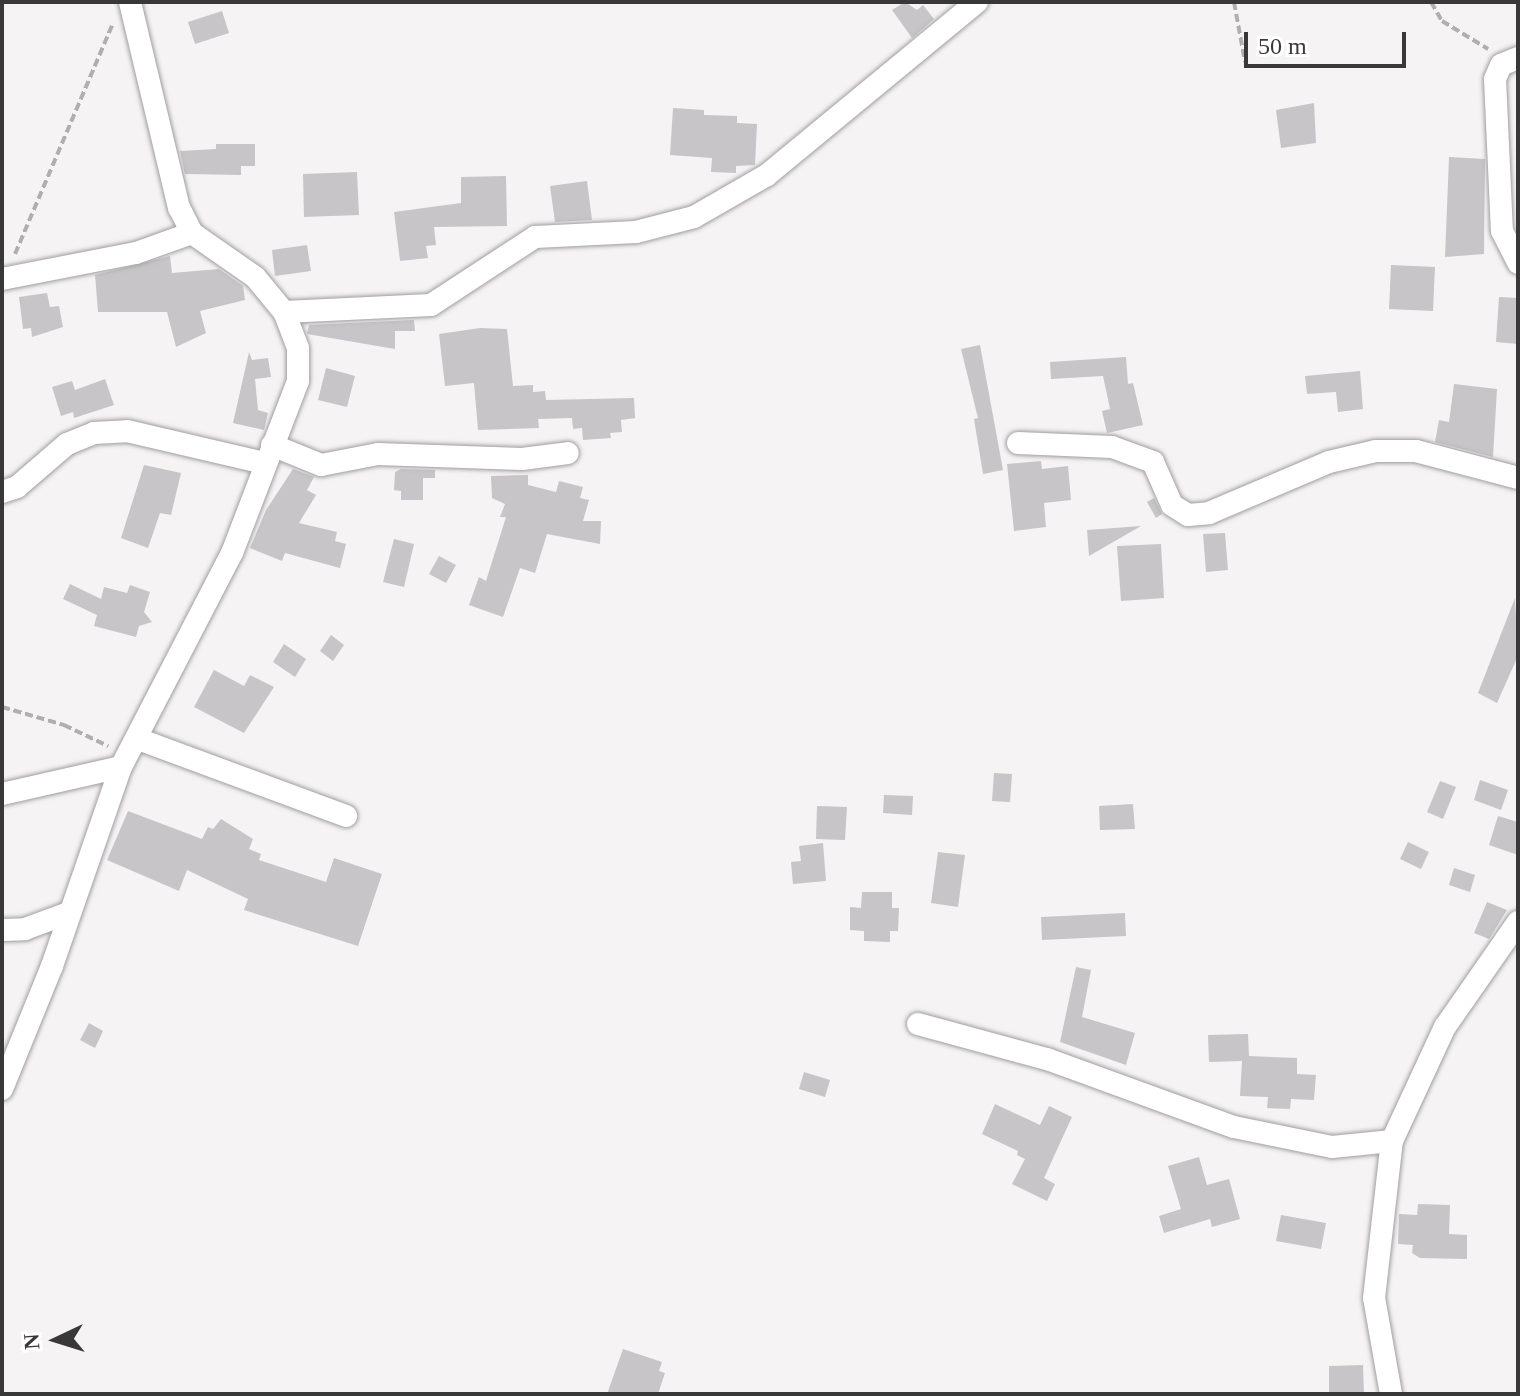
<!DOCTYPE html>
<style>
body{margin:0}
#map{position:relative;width:1520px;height:1396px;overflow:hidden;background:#f6f3f5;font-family:Georgia,serif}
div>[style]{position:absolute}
.building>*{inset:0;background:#c7c5c7}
.path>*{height:4px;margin-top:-2px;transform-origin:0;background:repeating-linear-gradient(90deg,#b0aeaf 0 8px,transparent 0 12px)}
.roads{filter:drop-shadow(0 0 2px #a09ea0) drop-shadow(0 0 2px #a09ea0)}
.minor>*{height:22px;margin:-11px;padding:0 11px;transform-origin:11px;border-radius:11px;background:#fff}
span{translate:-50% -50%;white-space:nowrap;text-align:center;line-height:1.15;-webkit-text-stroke:7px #fff;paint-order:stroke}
.frame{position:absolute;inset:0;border:4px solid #393839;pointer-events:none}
.north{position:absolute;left:16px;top:1300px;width:80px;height:80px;-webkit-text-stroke:6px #fff;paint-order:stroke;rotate:266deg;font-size:22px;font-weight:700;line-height:32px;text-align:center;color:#393839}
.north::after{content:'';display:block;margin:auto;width:28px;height:36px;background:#393839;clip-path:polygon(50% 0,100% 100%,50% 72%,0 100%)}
.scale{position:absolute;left:1244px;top:32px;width:162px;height:36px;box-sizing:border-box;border:4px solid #393839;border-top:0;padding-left:10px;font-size:24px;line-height:28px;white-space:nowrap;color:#393839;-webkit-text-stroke:6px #fff;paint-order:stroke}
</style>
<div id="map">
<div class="building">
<div style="clip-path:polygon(905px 2px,917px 10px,923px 5px,934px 19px,912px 38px,892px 10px)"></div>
<div style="clip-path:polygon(222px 11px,229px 33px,195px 44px,188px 22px)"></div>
<div style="clip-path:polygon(1314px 103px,1316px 143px,1281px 148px,1276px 110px)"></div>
<div style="clip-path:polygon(673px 108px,704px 110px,704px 115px,737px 116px,737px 123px,757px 124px,755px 165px,736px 166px,736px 173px,711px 172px,712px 158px,670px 155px)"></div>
<div style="clip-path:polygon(216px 144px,255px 144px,255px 166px,241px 166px,241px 175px,185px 174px,180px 151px,216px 149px)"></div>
<div style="clip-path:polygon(1449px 157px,1485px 159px,1484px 254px,1445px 257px)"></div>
<div style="clip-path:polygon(357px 172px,359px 215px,304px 217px,303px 174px)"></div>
<div style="clip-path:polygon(506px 176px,507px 226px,434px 227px,436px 245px,426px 246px,428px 258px,400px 261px,394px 212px,461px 203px,461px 177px)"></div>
<div style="clip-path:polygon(587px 181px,592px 220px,555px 222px,550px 186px)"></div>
<div style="clip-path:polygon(307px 245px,311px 271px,275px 276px,272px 250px)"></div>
<div style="clip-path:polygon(170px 256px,172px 273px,219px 269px,243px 286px,245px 300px,200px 311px,206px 333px,176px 347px,167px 312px,98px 312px,95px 275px)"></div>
<div style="clip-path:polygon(1391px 265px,1435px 267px,1433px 311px,1389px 309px)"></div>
<div style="clip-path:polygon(47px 293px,50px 307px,59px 306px,63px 327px,32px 337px,31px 328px,23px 329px,19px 297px)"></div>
<div style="clip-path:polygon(1499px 297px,1518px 298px,1518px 344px,1496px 342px)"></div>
<div style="clip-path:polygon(414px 320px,415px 331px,395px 331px,395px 349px,307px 334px,309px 325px)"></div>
<div style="clip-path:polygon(480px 328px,507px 329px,513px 386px,533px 385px,533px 392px,545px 391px,546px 400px,634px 398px,635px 418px,621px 420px,622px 432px,610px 433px,611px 438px,583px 440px,582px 428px,573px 429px,572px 418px,538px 419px,539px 428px,478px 430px,474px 383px,445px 386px,439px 334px)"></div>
<div style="clip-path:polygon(980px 345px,1003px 470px,983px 474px,974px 419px,978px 418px,961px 349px)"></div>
<div style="clip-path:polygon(249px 352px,252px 360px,268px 358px,271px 377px,255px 379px,258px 410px,268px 413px,264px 430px,233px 423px)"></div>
<div style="clip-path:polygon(1126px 357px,1128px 384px,1133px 383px,1143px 425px,1107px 433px,1102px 411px,1110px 409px,1103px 376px,1051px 379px,1050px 362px)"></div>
<div style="clip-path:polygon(326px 368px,355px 376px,347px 407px,318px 400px)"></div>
<div style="clip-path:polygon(1360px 371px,1363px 409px,1338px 412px,1336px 392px,1307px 394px,1305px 376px)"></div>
<div style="clip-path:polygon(105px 379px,114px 405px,74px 418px,73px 412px,61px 416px,52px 387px,72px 381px,75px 390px)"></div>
<div style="clip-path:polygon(1454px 384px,1497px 389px,1493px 457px,1435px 442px,1439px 420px,1449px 422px)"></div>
<div style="clip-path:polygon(1041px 461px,1042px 469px,1068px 466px,1071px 500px,1044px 503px,1046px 527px,1014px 531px,1007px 464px)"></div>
<div style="clip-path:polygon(144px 465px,181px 473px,171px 515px,160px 513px,148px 548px,121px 538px)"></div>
<div style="clip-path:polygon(293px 469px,314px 477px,307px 490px,316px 495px,299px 523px,337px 532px,335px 541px,346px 544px,340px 568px,285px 553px,282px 561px,250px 548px,266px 510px)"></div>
<div style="clip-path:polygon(401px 469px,435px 470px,435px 478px,423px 478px,423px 500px,401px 500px,401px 491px,394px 490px,395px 472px)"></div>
<div style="clip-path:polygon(528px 475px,528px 485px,556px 492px,559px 481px,583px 487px,580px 498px,589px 500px,583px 521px,601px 521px,600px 544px,547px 534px,535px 573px,520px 568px,503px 617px,469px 605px,479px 577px,486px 581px,506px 517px,500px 517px,505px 504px,492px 498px,491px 476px)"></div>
<div style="clip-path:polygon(1154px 498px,1162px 514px,1156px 518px,1147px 502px)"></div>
<div style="clip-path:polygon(1141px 526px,1089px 556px,1087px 530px)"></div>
<div style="clip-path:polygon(1225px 533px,1228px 570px,1206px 572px,1203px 534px)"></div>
<div style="clip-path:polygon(394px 539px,414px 544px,404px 587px,383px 582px)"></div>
<div style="clip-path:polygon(1161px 544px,1164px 598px,1121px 601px,1117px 546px)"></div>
<div style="clip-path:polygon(439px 556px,456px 565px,446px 583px,429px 574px)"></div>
<div style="clip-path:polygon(70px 584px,101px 599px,104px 587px,127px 593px,130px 585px,150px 592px,144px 612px,152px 622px,139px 626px,136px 637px,94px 626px,97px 615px,63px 599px)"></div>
<div style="clip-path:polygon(1515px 598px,1518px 656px,1497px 703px,1478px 693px)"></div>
<div style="clip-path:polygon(331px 635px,344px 645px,333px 661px,320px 651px)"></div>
<div style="clip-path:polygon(284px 644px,306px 659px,295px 677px,273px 662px)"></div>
<div style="clip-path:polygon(214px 670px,244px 686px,250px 675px,274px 687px,244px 733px,194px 707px)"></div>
<div style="clip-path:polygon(994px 773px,1012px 774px,1010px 802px,992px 801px)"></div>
<div style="clip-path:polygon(1480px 780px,1508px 790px,1501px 810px,1474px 800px)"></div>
<div style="clip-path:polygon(1440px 781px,1456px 787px,1443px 819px,1427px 812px)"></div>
<div style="clip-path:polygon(884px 795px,913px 796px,912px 815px,883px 813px)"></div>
<div style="clip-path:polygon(1133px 804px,1135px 829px,1100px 830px,1099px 806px)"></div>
<div style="clip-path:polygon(817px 806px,847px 807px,845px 840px,816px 839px)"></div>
<div style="clip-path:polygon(128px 811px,202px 839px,208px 827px,213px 829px,221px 819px,253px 839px,249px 849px,261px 854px,259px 860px,326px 882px,334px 858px,382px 874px,358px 946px,244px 910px,248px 899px,187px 870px,179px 891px,107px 860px)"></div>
<div style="clip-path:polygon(1498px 816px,1518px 822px,1518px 855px,1489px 845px)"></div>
<div style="clip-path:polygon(1408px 842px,1429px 852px,1421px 869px,1400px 859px)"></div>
<div style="clip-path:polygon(823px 843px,826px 881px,793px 884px,791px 862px,801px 861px,799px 846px)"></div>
<div style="clip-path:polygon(938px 852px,965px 855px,958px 907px,931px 903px)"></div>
<div style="clip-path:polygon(1454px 868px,1475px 875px,1470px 892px,1449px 885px)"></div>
<div style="clip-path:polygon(862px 892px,892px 892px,892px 908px,899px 908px,898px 931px,890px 931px,890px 942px,864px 941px,864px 931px,850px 930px,850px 907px,861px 908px)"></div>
<div style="clip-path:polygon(1487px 902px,1507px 910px,1489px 939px,1474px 933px)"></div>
<div style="clip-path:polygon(1125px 913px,1126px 936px,1042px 940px,1041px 917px)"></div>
<div style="clip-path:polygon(1076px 967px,1091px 970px,1082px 1017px,1135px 1033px,1126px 1065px,1060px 1042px)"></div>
<div style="clip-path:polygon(89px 1023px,103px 1031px,95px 1048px,80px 1040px)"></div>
<div style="clip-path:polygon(1248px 1034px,1249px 1056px,1297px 1058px,1297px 1074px,1316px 1075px,1314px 1100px,1291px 1099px,1290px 1109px,1267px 1108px,1268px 1097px,1240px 1096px,1242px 1061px,1209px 1062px,1208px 1035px)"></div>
<div style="clip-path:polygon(804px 1072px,830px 1080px,825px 1097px,799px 1089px)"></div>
<div style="clip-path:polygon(995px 1104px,1040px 1125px,1049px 1106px,1072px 1117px,1044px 1178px,1055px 1184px,1047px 1201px,1012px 1184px,1025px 1159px,1017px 1155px,1018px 1151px,982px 1134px)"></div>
<div style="clip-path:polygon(1199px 1157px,1207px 1185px,1229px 1179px,1240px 1219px,1212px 1227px,1210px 1219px,1164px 1233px,1159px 1216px,1181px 1209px,1168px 1166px)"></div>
<div style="clip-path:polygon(1418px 1204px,1450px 1205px,1449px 1234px,1467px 1235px,1467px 1259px,1420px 1258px,1412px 1253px,1413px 1245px,1398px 1244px,1399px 1214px,1417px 1215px)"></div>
<div style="clip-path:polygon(1281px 1215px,1326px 1223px,1321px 1249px,1276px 1241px)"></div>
<div style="clip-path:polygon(623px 1349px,662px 1362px,659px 1371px,665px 1373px,658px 1394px,607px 1394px)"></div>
<div style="clip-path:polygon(1363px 1365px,1364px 1394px,1329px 1394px,1329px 1366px)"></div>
</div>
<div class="path">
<div style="left:1234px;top:2px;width:61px;rotate:79.6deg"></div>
<div style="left:1431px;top:2px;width:22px;rotate:60deg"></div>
<div style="left:1442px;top:21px;width:54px;rotate:31.3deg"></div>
<div style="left:15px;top:254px;width:251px;rotate:-67deg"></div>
<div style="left:2px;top:707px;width:65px;rotate:16.2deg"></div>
<div style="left:64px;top:725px;width:49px;rotate:25.5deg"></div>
</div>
<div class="roads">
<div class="minor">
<div style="left:1518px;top:58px;width:18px;rotate:158deg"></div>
<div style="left:1501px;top:65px;width:15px;rotate:113deg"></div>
<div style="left:1495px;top:79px;width:152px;rotate:87.4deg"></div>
<div style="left:1502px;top:231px;width:36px;rotate:63deg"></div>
<div style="left:2px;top:279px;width:136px;rotate:-11deg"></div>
<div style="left:136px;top:253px;width:59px;rotate:-19.7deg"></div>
<div style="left:284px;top:312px;width:147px;rotate:-2.7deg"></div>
<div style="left:431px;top:305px;width:124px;rotate:-33.2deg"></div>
<div style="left:535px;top:237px;width:101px;rotate:-2.8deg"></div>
<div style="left:636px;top:232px;width:60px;rotate:-14.5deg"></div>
<div style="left:694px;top:217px;width:84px;rotate:-29.9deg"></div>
<div style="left:767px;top:175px;width:272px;rotate:-39.5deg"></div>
<div style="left:1018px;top:443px;width:94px;rotate:2.4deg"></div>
<div style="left:1112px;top:447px;width:44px;rotate:20.1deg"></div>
<div style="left:1153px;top:462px;width:47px;rotate:66.2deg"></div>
<div style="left:1172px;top:505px;width:19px;rotate:32deg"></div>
<div style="left:1188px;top:515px;width:21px;rotate:-5deg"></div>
<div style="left:1209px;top:513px;width:130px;rotate:-23deg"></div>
<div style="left:1329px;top:462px;width:48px;rotate:-13.2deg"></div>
<div style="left:1376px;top:451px;width:40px"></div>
<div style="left:1416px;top:451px;width:106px;rotate:14.8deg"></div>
<div style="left:272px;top:445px;width:53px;rotate:22.2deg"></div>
<div style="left:321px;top:465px;width:58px;rotate:-10.9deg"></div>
<div style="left:378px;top:454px;width:144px;rotate:2deg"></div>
<div style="left:522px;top:459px;width:46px;rotate:-7.4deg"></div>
<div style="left:2px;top:492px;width:16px;rotate:-18deg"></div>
<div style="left:17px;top:487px;width:66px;rotate:-40.7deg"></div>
<div style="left:67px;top:444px;width:29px;rotate:-22deg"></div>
<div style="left:94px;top:433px;width:33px;rotate:-3deg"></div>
<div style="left:127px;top:431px;width:142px;rotate:13.1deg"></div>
<div style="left:138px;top:739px;width:222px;rotate:20.3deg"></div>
<div style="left:2px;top:794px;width:122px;rotate:-12.8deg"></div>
<div style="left:2px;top:930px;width:23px;rotate:-2deg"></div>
<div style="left:25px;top:929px;width:46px;rotate:-20.4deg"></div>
<div style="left:918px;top:1024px;width:134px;rotate:15.2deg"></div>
<div style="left:1047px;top:1059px;width:199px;rotate:20deg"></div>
<div style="left:1234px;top:1127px;width:100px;rotate:11.5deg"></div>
<div style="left:1332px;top:1147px;width:60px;rotate:-5.7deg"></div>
<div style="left:2px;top:1089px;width:133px;rotate:-67.9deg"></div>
<div style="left:52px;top:966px;width:211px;rotate:-70.9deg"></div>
<div style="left:121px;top:767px;width:241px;rotate:-62.6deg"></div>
<div style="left:232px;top:553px;width:184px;rotate:-69deg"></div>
<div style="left:298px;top:381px;width:33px;rotate:-90deg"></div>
<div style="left:298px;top:348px;width:39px;rotate:-111deg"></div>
<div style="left:284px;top:312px;width:45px;rotate:-129.6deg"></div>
<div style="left:255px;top:277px;width:77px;rotate:-145.1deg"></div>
<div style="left:192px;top:233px;width:28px;rotate:-117deg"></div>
<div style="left:179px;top:208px;width:212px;rotate:-103.4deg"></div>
<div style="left:1391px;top:1394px;width:97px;rotate:-100deg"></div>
<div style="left:1374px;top:1298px;width:158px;rotate:-83.5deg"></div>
<div style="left:1392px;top:1141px;width:126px;rotate:-65.1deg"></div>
<div style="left:1445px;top:1027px;width:128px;rotate:-55.2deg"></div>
</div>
</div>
<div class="frame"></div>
<div class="north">N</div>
<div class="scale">50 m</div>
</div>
